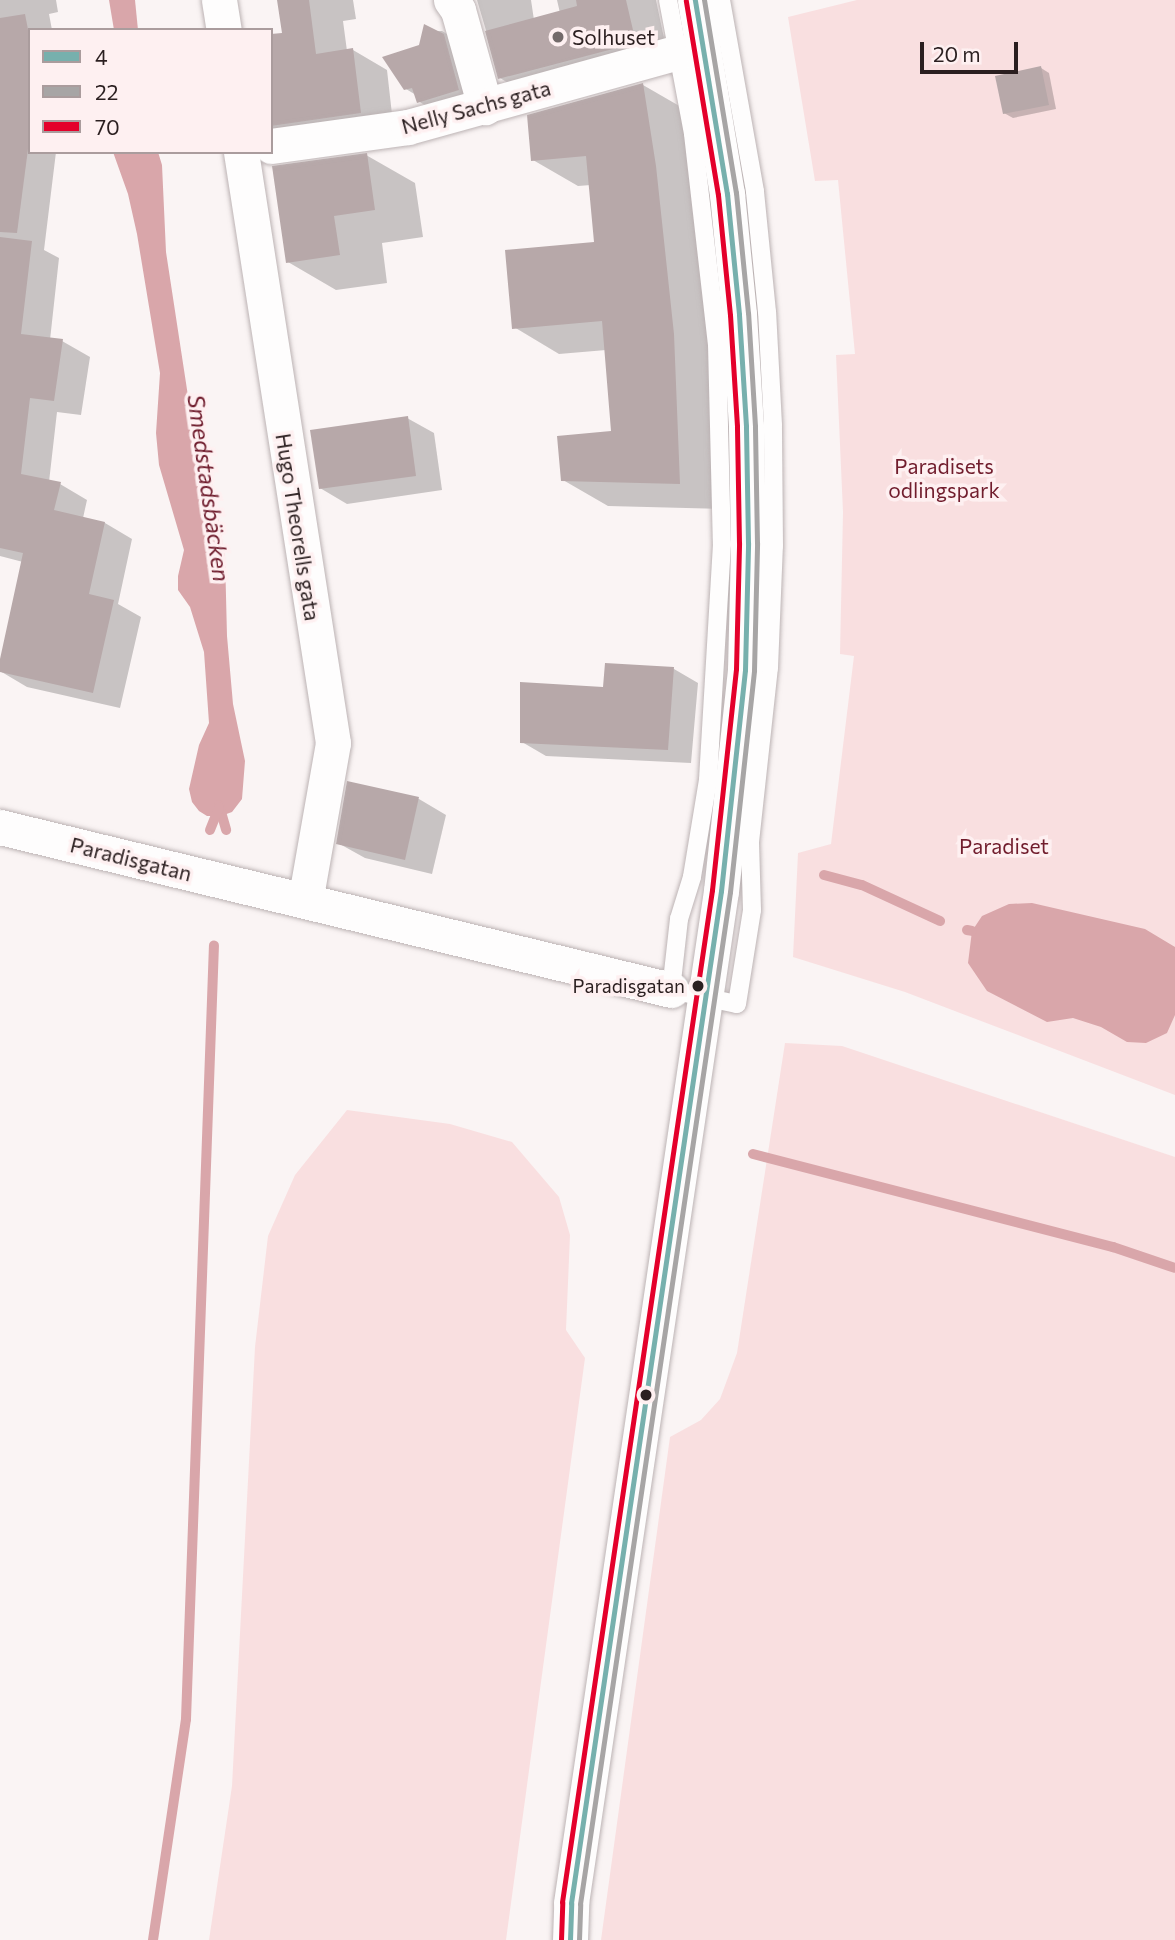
<!DOCTYPE html>
<meta charset="utf-8">
<style>
body{margin:0}
#map{position:relative;width:1175px;height:1940px;overflow:hidden;background:#faf4f4;font-family:Commissioner,sans-serif}
div>[style]{position:absolute}
.green>*{inset:0;background:#f9dfe0}
.water>*{inset:0;background:#d9a6aa}
.shadow>*{inset:0;background:#0003}
.stream>*{height:10px;margin:-5px;padding:0 5px;transform-origin:5px;border-radius:5px;background:#d9a6aa}
.building>*{inset:0;background:#b7a8a9}
.roads{filter:drop-shadow(0 0 2px #bcb3b4) drop-shadow(0 0 2px #bcb3b4)}
.lane>*{height:18px;margin:-9px;padding:0 9px;transform-origin:9px;border-radius:9px;background:#fefdfd}
.street>*{height:35px;margin:-17.5px;padding:0 17.5px;transform-origin:17.5px;border-radius:17.5px;background:#fefdfd}
.bus-1>*{height:5px;margin:-2.5px;padding:0 2.5px;transform-origin:2.5px;border-radius:2.5px;background:#77b0ad}
.bus-2>*{height:5px;margin:-2.5px;padding:0 2.5px;transform-origin:2.5px;border-radius:2.5px;background:#a7a5a5}
.bus-3>*{height:5px;margin:-2.5px;padding:0 2.5px;transform-origin:2.5px;border-radius:2.5px;background:#e4002b}
.dots>*{width:19px;height:19px;translate:-50% -50%;box-sizing:border-box;border:4px solid #fef0f1;border-radius:50%}
span{translate:-50% -50%;white-space:nowrap;text-align:center;line-height:1.15;-webkit-text-stroke:7px #fef0f1;paint-order:stroke}
.bus-label{font-size:19px;color:#2b1f20}
.right{translate:-100% -50%;text-align:right}
.poi-label{font-size:21px;color:#2b1f20}
.left{translate:0 -50%;text-align:left}
.street-label{font-size:21px;color:#2b1f20}
.park-label{font-size:21px;color:#711d2d}
.water-label{font-size:23px;color:#6c1829;font-style:italic}
.legend{position:absolute;left:28px;top:28px;width:245px;height:126px;box-sizing:border-box;background:#fef0f1;border:2px solid #aa9c9d;margin:0;padding:9px 12px;list-style:none;font-size:21px;color:#2b1f20}
.legend li{display:flex;align-items:center;gap:14px;height:35px}
.legend b{width:35px;border:2px solid #aa9c9d}
.scale{position:absolute;left:920px;top:42px;width:98px;height:32px;box-sizing:border-box;border:4px solid #2b1f20;border-top:0;padding-left:9px;font-size:21px;line-height:24px;white-space:nowrap;color:#2b1f20;-webkit-text-stroke:5px #fef0f1;paint-order:stroke}
</style>
<div id="map">
<div class="green">
<div style="clip-path:polygon(857px 0,1175px 0,1175px 1095px,905px 992px,793px 957px,798px 853px,831px 844px,854px 656px,840px 654px,843px 512px,836px 355px,855px 354px,838px 180px,815px 181px,788px 17px)"></div>
<div style="clip-path:polygon(785px 1043px,842px 1046px,1175px 1157px,1175px 1940px,601px 1940px,670px 1437px,701px 1420px,720px 1399px,737px 1353px)"></div>
<div style="clip-path:polygon(347px 1110px,450px 1124px,512px 1142px,559px 1197px,570px 1235px,566px 1330px,585px 1358px,506px 1940px,209px 1940px,232px 1786px,255px 1347px,268px 1236px,295px 1175px)"></div>
</div>
<div class="water">
<div style="clip-path:polygon(109px 0,135px 0,138px 30px,114px 30px)"></div>
<div style="clip-path:polygon(113px 152px,158px 152px,162px 165px,166px 252px,188px 396px,209px 465px,225px 556px,227px 636px,233px 704px,245px 761px,242px 799px,232px 812px,221px 816px,207px 816px,199px 811px,192px 802px,189px 789px,199px 745px,209px 723px,204px 652px,190px 607px,178px 590px,178px 576px,184px 550px,159px 465px,156px 433px,160px 373px,137px 234px,128px 194px)"></div>
<div style="clip-path:polygon(1032px 903px,1145px 929px,1175px 947px,1175px 1015px,1167px 1033px,1146px 1043px,1127px 1042px,1101px 1027px,1073px 1018px,1047px 1022px,987px 991px,968px 963px,972px 931px,982px 916px,1009px 904px)"></div>
</div>
<div class="shadow">
<div style="clip-path:polygon(0 0,56px 0,58px 12px,49px 14px,52px 30px,30px 30px,30px 152px,56px 152px,44px 250px,59px 258px,50px 340px,62px 341px,90px 357px,81px 415px,57px 412px,49px 482px,60px 484px,87px 500px,83px 518px,105px 523px,132px 539px,118px 604px,141px 617px,120px 708px,27px 687px,0 671px,23px 562px,0 556px)"></div>
<div style="clip-path:polygon(279px 0,353px 0,356px 19px,343px 21px,347px 51px,353px 50px,387px 70px,394px 132px,303px 145px,271px 127px,271px 36px,284px 34px)"></div>
<div style="clip-path:polygon(477px 0,531px 0,534px 20px,560px 13px,557px 0,656px 0,669px 62px,534px 98px,500px 78px)"></div>
<div style="clip-path:polygon(424px 31px,442px 31px,469px 47px,486px 105px,445px 117px,418px 101px,416px 95px,406px 89px)"></div>
<div style="clip-path:polygon(1041px 68px,1049px 73px,1056px 109px,1013px 118px,1004px 113px)"></div>
<div style="clip-path:polygon(643px 85px,688px 111px,725px 509px,608px 506px,563px 480px,613px 433px,606px 350px,559px 354px,514px 327px,596px 244px,591px 185px,578px 186px,533px 160px)"></div>
<div style="clip-path:polygon(366px 155px,415px 183px,423px 237px,382px 243px,387px 283px,336px 290px,288px 262px)"></div>
<div style="clip-path:polygon(407px 418px,434px 433px,442px 490px,347px 504px,320px 488px)"></div>
<div style="clip-path:polygon(606px 665px,674px 669px,698px 683px,691px 763px,546px 756px,522px 742px,605px 689px)"></div>
<div style="clip-path:polygon(348px 783px,419px 799px,446px 815px,432px 874px,365px 858px,338px 843px)"></div>
</div>
<div class="stream">
<div style="left:219px;top:805px;width:26px;rotate:74deg"></div>
<div style="left:210px;top:830px;width:24px;rotate:-68deg"></div>
<div style="left:824px;top:875px;width:39px;rotate:15deg"></div>
<div style="left:862px;top:885px;width:86px;rotate:24.8deg"></div>
<div style="left:967px;top:930px;width:5px;rotate:11deg"></div>
<div style="left:753px;top:1154px;width:372px;rotate:14.5deg"></div>
<div style="left:1113px;top:1247px;width:65px;rotate:18.7deg"></div>
<div style="left:153px;top:1940px;width:223px;rotate:-81.5deg"></div>
<div style="left:186px;top:1719px;width:774px;rotate:-87.93deg"></div>
</div>
<div class="building">
<div style="clip-path:polygon(277px 0,309px 0,316px 54px,353px 48px,361px 113px,271px 126px,271px 34px,282px 33px)"></div>
<div style="clip-path:polygon(576px 0,626px 0,636px 43px,498px 79px,485px 31px,577px 6px)"></div>
<div style="clip-path:polygon(25px 14px,30px 40px,30px 134px,17px 233px,0 232px,0 18px)"></div>
<div style="clip-path:polygon(424px 24px,444px 34px,459px 90px,417px 103px,412px 88px,404px 90px,382px 57px,419px 45px)"></div>
<div style="clip-path:polygon(1041px 66px,1049px 105px,1003px 114px,995px 76px)"></div>
<div style="clip-path:polygon(643px 83px,656px 166px,674px 334px,680px 484px,561px 481px,557px 436px,611px 431px,602px 321px,512px 329px,505px 250px,594px 242px,586px 156px,531px 161px,527px 115px)"></div>
<div style="clip-path:polygon(367px 153px,375px 210px,334px 216px,340px 255px,286px 263px,272px 166px)"></div>
<div style="clip-path:polygon(0 237px,32px 241px,21px 334px,63px 339px,54px 401px,30px 398px,21px 474px,61px 482px,54px 510px,105px 522px,89px 594px,114px 600px,93px 693px,0 672px,0 659px,23px 553px,0 548px)"></div>
<div style="clip-path:polygon(408px 416px,416px 476px,319px 489px,310px 430px)"></div>
<div style="clip-path:polygon(605px 663px,674px 667px,668px 750px,520px 743px,520px 682px,603px 687px)"></div>
<div style="clip-path:polygon(347px 781px,419px 797px,405px 860px,336px 844px)"></div>
</div>
<div class="roads">
<div class="lane">
<div style="left:668px;top:0;width:136px;rotate:79.4deg"></div>
<div style="left:693px;top:134px;width:211px;rotate:83.5deg"></div>
<div style="left:717px;top:344px;width:200px;rotate:88.6deg"></div>
<div style="left:722px;top:544px;width:236px;rotate:93.4deg"></div>
<div style="left:708px;top:780px;width:98px;rotate:99.4deg"></div>
<div style="left:692px;top:877px;width:44px;rotate:107.2deg"></div>
<div style="left:679px;top:919px;width:71px;rotate:96.4deg"></div>
<div style="left:671px;top:990px;width:67px;rotate:12deg"></div>
<div style="left:737px;top:1004px;width:95px;rotate:-80.9deg"></div>
<div style="left:752px;top:910px;width:68px;rotate:-91.7deg"></div>
<div style="left:750px;top:842px;width:175px;rotate:-83.8deg"></div>
<div style="left:769px;top:668px;width:122px;rotate:-87.7deg"></div>
<div style="left:774px;top:546px;width:121px;rotate:-90.5deg"></div>
<div style="left:773px;top:425px;width:113px;rotate:-93deg"></div>
<div style="left:767px;top:312px;width:122px;rotate:-95.7deg"></div>
<div style="left:755px;top:191px;width:194px;rotate:-100.1deg"></div>
</div>
<div class="street">
<div style="left:219px;top:0;width:30px;rotate:81deg"></div>
<div style="left:451px;top:0;width:12px;rotate:55deg"></div>
<div style="left:458px;top:10px;width:101px;rotate:74.4deg"></div>
<div style="left:271px;top:146px;width:138px;rotate:-7.9deg"></div>
<div style="left:408px;top:127px;width:280px;rotate:-15.5deg"></div>
<div style="left:241px;top:152px;width:598px;rotate:81.15deg"></div>
<div style="left:333px;top:743px;width:160px;rotate:100deg"></div>
<div style="left:0;top:827px;width:691px;rotate:13.65deg"></div>
<div style="left:570px;top:1940px;width:37px;rotate:-88deg"></div>
<div style="left:571px;top:1903px;width:1023px;rotate:-81.57deg"></div>
<div style="left:721px;top:891px;width:222px;rotate:-83.8deg"></div>
<div style="left:745px;top:670px;width:127px;rotate:-88.6deg"></div>
<div style="left:748px;top:543px;width:117px;rotate:-91deg"></div>
<div style="left:746px;top:426px;width:112px;rotate:-93.6deg"></div>
<div style="left:739px;top:314px;width:121px;rotate:-95.7deg"></div>
<div style="left:727px;top:194px;width:197px;rotate:-99.4deg"></div>
</div>
</div>
<div class="bus-1">
<div style="left:570px;top:1940px;width:37px;rotate:-88deg"></div>
<div style="left:571px;top:1903px;width:1023px;rotate:-81.57deg"></div>
<div style="left:721px;top:891px;width:222px;rotate:-83.8deg"></div>
<div style="left:745px;top:670px;width:127px;rotate:-88.6deg"></div>
<div style="left:748px;top:543px;width:117px;rotate:-91deg"></div>
<div style="left:746px;top:426px;width:112px;rotate:-93.6deg"></div>
<div style="left:739px;top:314px;width:121px;rotate:-95.7deg"></div>
<div style="left:727px;top:194px;width:197px;rotate:-99.4deg"></div>
</div>
<div class="bus-2">
<div style="left:579px;top:1940px;width:36px;rotate:-88deg"></div>
<div style="left:580px;top:1904px;width:1023px;rotate:-81.57deg"></div>
<div style="left:730px;top:892px;width:223px;rotate:-83.8deg"></div>
<div style="left:754px;top:670px;width:127px;rotate:-88.6deg"></div>
<div style="left:757px;top:543px;width:117px;rotate:-91deg"></div>
<div style="left:755px;top:426px;width:113px;rotate:-93.5deg"></div>
<div style="left:748px;top:313px;width:121px;rotate:-95.7deg"></div>
<div style="left:736px;top:193px;width:196px;rotate:-99.4deg"></div>
</div>
<div class="bus-3">
<div style="left:561px;top:1940px;width:38px;rotate:-88deg"></div>
<div style="left:562px;top:1902px;width:1023px;rotate:-81.57deg"></div>
<div style="left:712px;top:890px;width:222px;rotate:-83.8deg"></div>
<div style="left:736px;top:669px;width:126px;rotate:-88.6deg"></div>
<div style="left:739px;top:543px;width:117px;rotate:-91deg"></div>
<div style="left:737px;top:426px;width:111px;rotate:-93.6deg"></div>
<div style="left:730px;top:315px;width:121px;rotate:-95.7deg"></div>
<div style="left:718px;top:195px;width:197px;rotate:-99.4deg"></div>
</div>
<div class="dots">
<div style="left:558px;top:37px;background:#736a6a"></div>
<div style="left:698px;top:986px;background:#2b1f20"></div>
<div style="left:646px;top:1395px;background:#2b1f20"></div>
</div>
<div class="bus-label">
<span class="right" style="left:685px;top:986px">Paradisgatan</span>
</div>
<div class="poi-label">
<span class="left" style="left:572px;top:37px">Solhuset</span>
</div>
<div class="street-label">
<span style="left:476px;top:107px;rotate:-15deg">Nelly Sachs gata</span>
<span style="left:298px;top:527px;rotate:81deg">Hugo Theorells gata</span>
<span style="left:131px;top:859px;rotate:14deg">Paradisgatan</span>
</div>
<div class="park-label">
<span style="left:944px;top:478px">Paradisets<br>odlingspark</span>
<span style="left:1004px;top:846px">Paradiset</span>
</div>
<div class="water-label">
<span style="left:209px;top:488px;rotate:82deg">Smedstadsbäcken</span>
</div>
<ul class="legend">
<li><b style="height:9px;background:#77b0ad"></b>4</li>
<li><b style="height:9px;background:#a7a5a5"></b>22</li>
<li><b style="height:9px;background:#e4002b"></b>70</li>
</ul>
<div class="scale">20 m</div>
</div>
